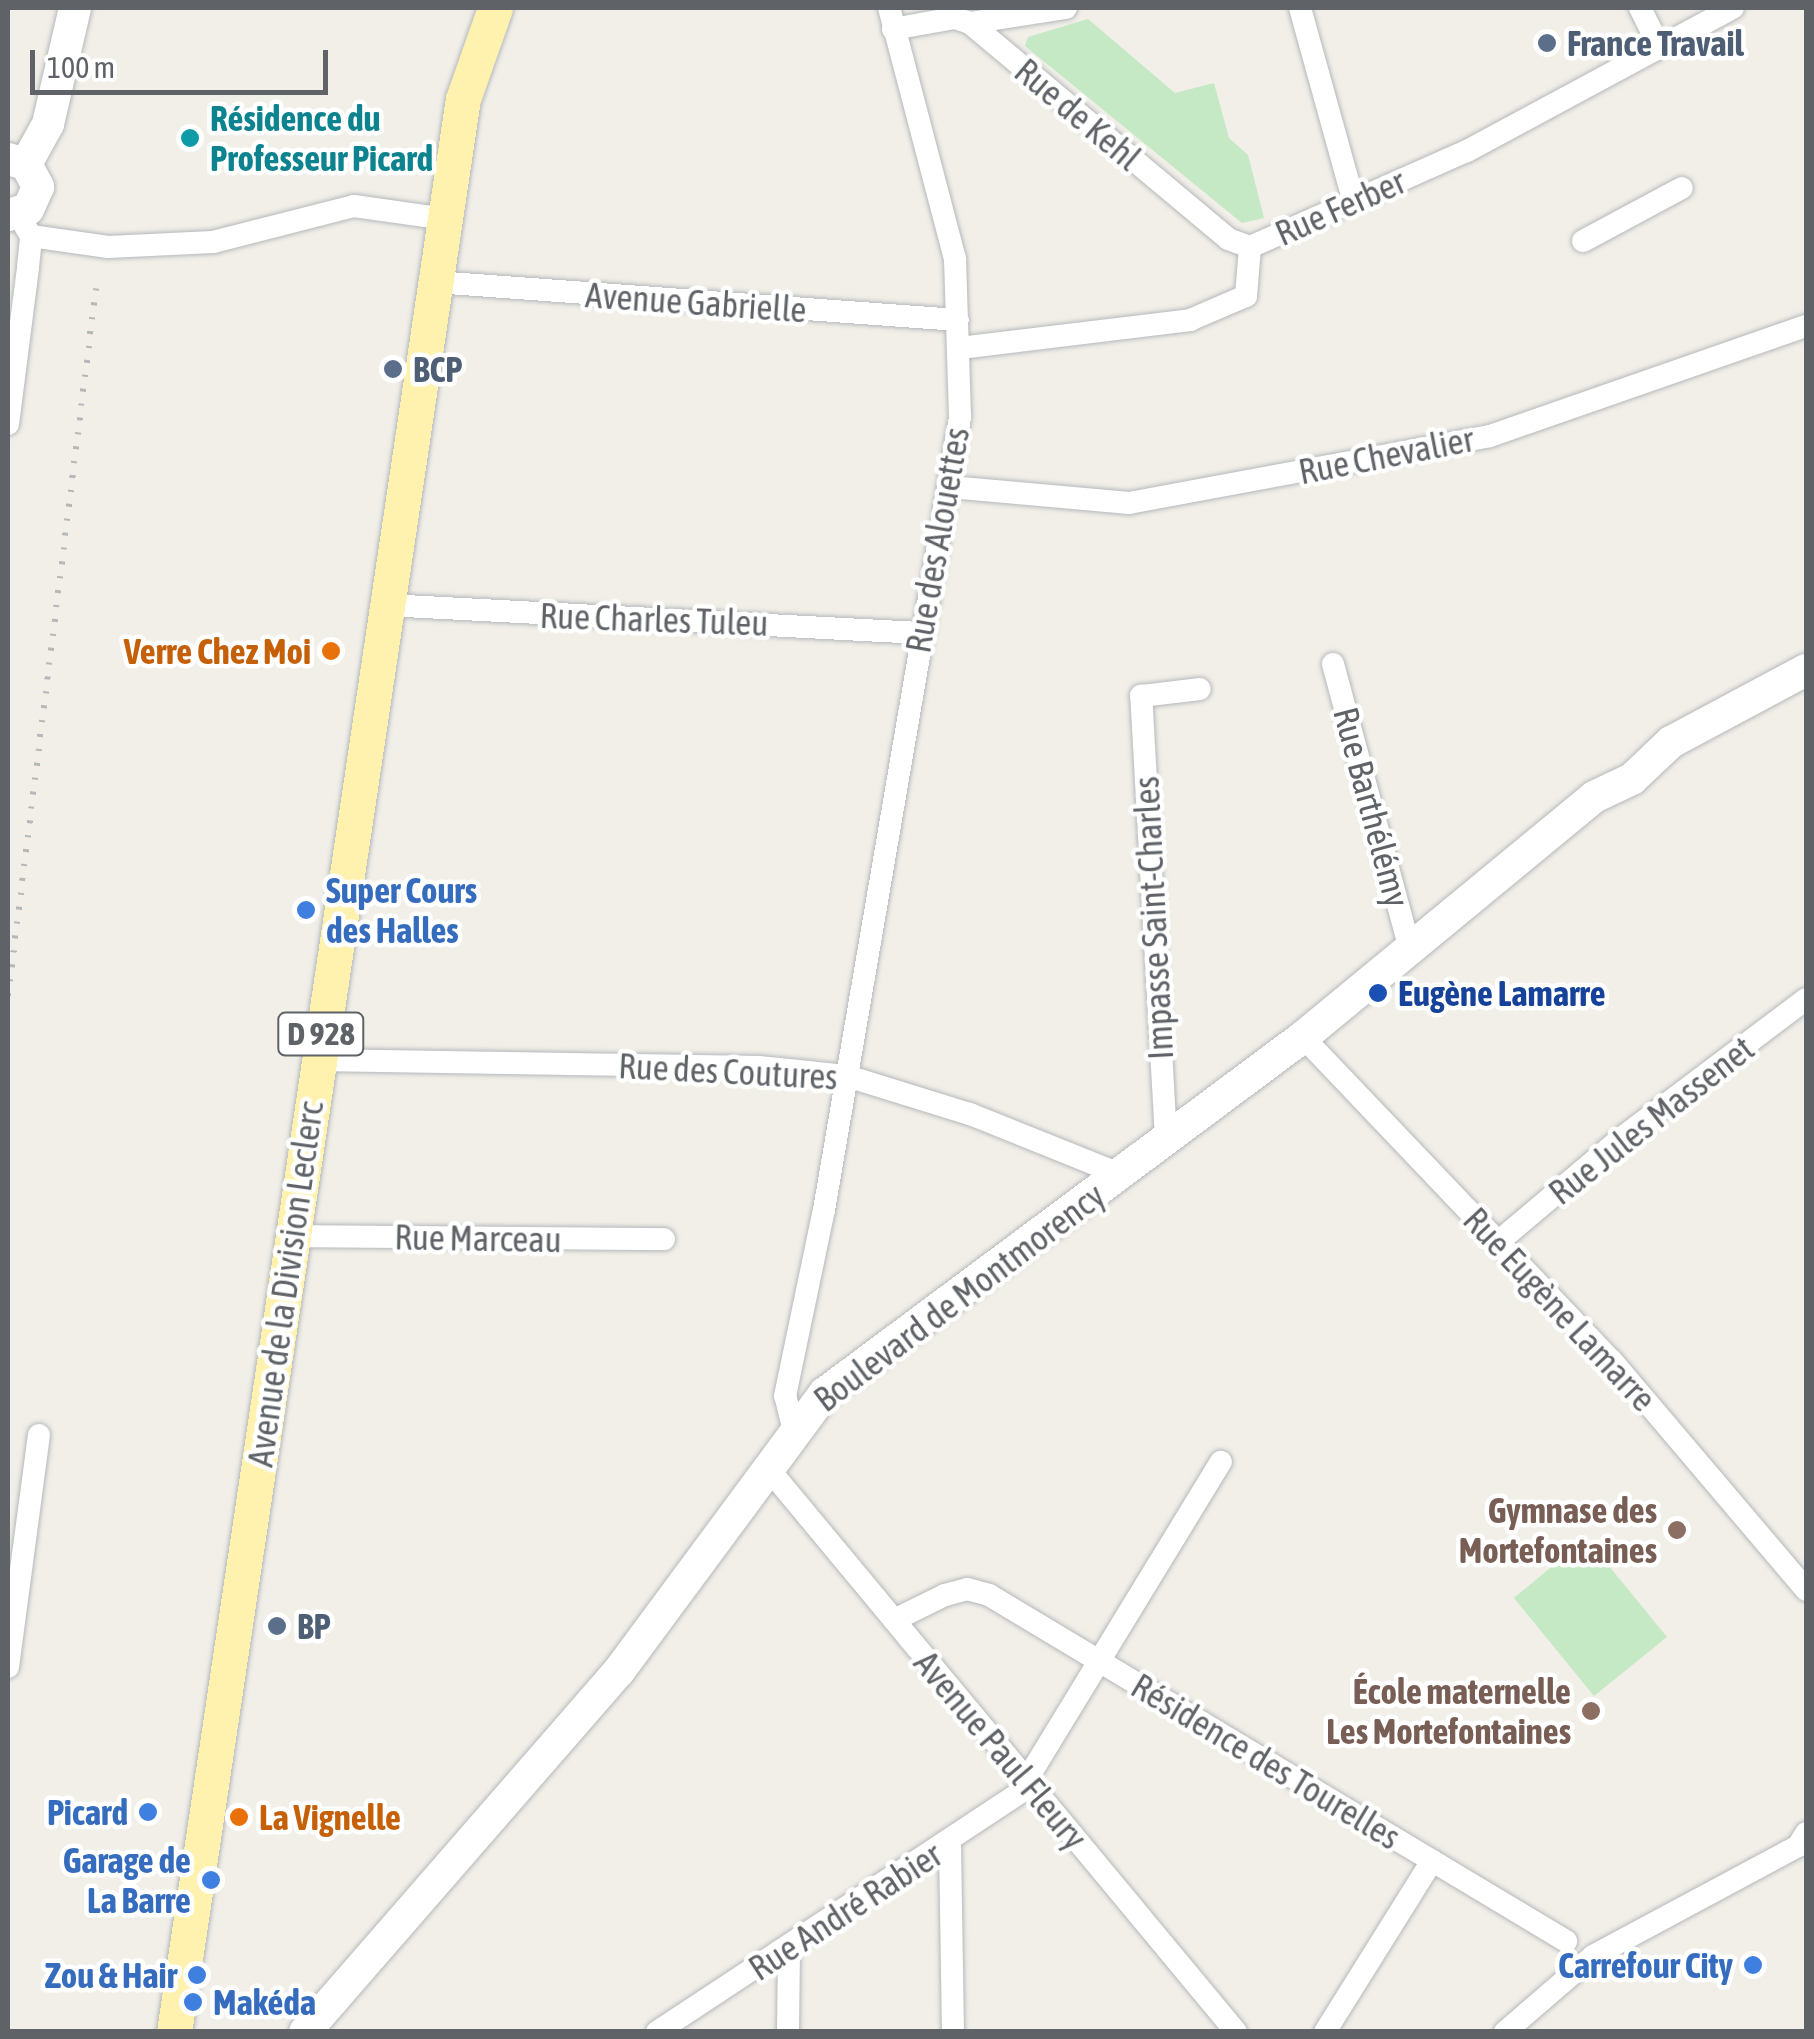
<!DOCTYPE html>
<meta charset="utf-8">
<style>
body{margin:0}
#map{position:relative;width:1814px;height:2039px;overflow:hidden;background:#f1efe8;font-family:"Asap Condensed",sans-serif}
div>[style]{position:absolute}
.green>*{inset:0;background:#c5e8c5}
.roads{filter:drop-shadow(0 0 2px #b5b8bc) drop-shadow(0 0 2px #b5b8bc)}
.street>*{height:22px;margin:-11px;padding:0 11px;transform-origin:11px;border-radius:11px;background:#fff}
.secondary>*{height:32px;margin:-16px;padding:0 16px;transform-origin:16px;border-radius:16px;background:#fff}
.primary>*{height:35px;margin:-17.5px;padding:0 17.5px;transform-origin:17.5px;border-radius:17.5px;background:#fff2af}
.rail>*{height:6px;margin-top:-3px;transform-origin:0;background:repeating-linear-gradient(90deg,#b6b7b8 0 2.5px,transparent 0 14.5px)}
.dots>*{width:28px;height:28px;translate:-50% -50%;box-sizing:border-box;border:5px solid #fff;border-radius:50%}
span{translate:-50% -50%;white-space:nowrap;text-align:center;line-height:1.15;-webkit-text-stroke:9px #fff;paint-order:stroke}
.shield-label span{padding:2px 8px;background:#fff;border:2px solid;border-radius:8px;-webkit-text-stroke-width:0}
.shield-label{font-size:32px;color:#5f6368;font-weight:700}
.service-label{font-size:35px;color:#4e5e75;font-weight:700}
.left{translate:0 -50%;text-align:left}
.street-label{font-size:35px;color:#5f6368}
.culture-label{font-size:35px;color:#0d838f;font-weight:700}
.food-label{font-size:35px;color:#c56008;font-weight:700}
.right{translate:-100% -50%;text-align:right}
.shop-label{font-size:35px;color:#366cbe;font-weight:700}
.transit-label{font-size:35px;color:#164399;font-weight:700}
.education-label{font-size:35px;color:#785e54;font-weight:700}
.frame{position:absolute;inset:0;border:10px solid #5f6368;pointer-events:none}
.scale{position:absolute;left:30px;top:50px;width:298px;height:45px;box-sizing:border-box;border:5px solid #5f6368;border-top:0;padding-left:12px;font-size:30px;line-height:35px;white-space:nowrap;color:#5f6368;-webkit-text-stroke:8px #fff;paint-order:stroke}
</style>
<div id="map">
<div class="green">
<div style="clip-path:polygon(1088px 19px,1175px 93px,1214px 83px,1229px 138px,1248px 155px,1264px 218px,1242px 223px,1025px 46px,1028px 37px)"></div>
<div style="clip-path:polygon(1586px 1538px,1667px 1637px,1594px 1696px,1514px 1598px)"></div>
</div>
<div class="roads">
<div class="street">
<div style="left:1300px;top:8px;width:198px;rotate:74.5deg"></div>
<div style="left:1640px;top:8px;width:40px;rotate:63.4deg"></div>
<div style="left:970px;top:23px;width:97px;rotate:-8.9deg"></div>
<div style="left:893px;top:29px;width:63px;rotate:-10.1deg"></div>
<div style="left:955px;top:18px;width:16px;rotate:18deg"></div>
<div style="left:970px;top:23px;width:336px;rotate:39.9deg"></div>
<div style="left:1228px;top:239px;width:23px;rotate:20deg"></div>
<div style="left:31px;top:236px;width:78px;rotate:8.1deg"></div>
<div style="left:108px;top:247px;width:105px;rotate:-2.7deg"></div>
<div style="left:213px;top:242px;width:146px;rotate:-14.3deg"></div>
<div style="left:354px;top:206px;width:92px;rotate:8.1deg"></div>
<div style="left:1583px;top:241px;width:112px;rotate:-28.2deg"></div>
<div style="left:1250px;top:247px;width:237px;rotate:-23.9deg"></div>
<div style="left:1467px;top:151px;width:302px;rotate:-28.3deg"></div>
<div style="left:435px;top:282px;width:524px;rotate:4.16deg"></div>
<div style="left:960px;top:348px;width:232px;rotate:-6.9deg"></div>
<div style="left:1190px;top:320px;width:61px;rotate:-23.2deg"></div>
<div style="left:1246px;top:296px;width:49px;rotate:-85.3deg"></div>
<div style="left:8px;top:424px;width:158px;rotate:-82.7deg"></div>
<div style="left:28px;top:267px;width:31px;rotate:-84deg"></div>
<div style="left:31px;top:236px;width:12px;rotate:-121deg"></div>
<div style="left:950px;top:487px;width:180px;rotate:5.1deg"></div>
<div style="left:1129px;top:503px;width:296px;rotate:-10.5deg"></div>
<div style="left:1420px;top:449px;width:71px;rotate:-10.5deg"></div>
<div style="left:1490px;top:436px;width:335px;rotate:-19.2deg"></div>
<div style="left:386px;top:605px;width:536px;rotate:3deg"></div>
<div style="left:1333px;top:664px;width:296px;rotate:74.9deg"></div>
<div style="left:1303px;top:1037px;width:448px;rotate:46.4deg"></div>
<div style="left:1612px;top:1361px;width:300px;rotate:49.7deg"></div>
<div style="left:317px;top:1060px;width:442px;rotate:0.9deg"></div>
<div style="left:759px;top:1067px;width:88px;rotate:5.8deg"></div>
<div style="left:847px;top:1076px;width:129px;rotate:17.2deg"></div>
<div style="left:970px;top:1114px;width:164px;rotate:21.9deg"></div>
<div style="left:1166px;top:1139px;width:444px;rotate:-93.2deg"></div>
<div style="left:1141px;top:696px;width:59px;rotate:-6.8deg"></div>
<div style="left:292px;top:1236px;width:372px;rotate:0.5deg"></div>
<div style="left:1497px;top:1243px;width:160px;rotate:-40.2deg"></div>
<div style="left:1619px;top:1140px;width:234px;rotate:-37deg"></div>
<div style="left:793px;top:1427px;width:32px;rotate:-104deg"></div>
<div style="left:785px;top:1396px;width:190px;rotate:-78.2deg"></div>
<div style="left:824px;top:1210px;width:805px;rotate:-80.27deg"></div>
<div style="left:960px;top:417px;width:158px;rotate:-91.8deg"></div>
<div style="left:955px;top:259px;width:260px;rotate:-104.7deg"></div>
<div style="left:767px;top:1467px;width:734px;rotate:50.3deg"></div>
<div style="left:894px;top:1620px;width:57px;rotate:-26.1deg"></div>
<div style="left:945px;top:1595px;width:23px;rotate:-15deg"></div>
<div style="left:967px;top:1589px;width:23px;rotate:15deg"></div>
<div style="left:989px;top:1595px;width:673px;rotate:30.95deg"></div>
<div style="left:8px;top:1667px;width:234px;rotate:-82.4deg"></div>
<div style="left:1026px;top:1781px;width:374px;rotate:-58.6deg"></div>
<div style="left:950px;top:1843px;width:189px;rotate:89.1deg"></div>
<div style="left:657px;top:2032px;width:447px;rotate:-33.4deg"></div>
<div style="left:788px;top:2032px;width:84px;rotate:-89.3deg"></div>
<div style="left:1325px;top:2032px;width:202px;rotate:-58deg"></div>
<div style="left:1505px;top:2032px;width:116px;rotate:-40.8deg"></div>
<div style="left:1593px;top:1956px;width:233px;rotate:-28.2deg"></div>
<div style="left:1798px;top:1846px;width:15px;rotate:-58deg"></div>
</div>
<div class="secondary">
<div style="left:8px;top:159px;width:19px;rotate:16deg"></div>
<div style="left:26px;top:164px;width:26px;rotate:62deg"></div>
<div style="left:38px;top:187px;width:24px;rotate:114deg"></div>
<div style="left:28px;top:209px;width:21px;rotate:163deg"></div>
<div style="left:26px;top:164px;width:46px;rotate:-61.2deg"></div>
<div style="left:48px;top:124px;width:119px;rotate:-76.9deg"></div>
<div style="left:305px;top:2032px;width:478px;rotate:-49deg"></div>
<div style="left:619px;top:1671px;width:346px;rotate:-53.5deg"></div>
<div style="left:825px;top:1393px;width:596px;rotate:-36.68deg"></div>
<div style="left:1303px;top:1037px;width:377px;rotate:-39.5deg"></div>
<div style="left:1594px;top:797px;width:42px;rotate:-25.3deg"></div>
<div style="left:1632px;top:779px;width:54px;rotate:-43.5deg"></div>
<div style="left:1671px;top:742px;width:153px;rotate:-28.1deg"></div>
</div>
<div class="primary">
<div style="left:174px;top:2032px;width:1954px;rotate:-81.5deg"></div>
<div style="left:463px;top:99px;width:96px;rotate:-70.6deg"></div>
</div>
</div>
<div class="rail">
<div style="left:8px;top:996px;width:723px;rotate:-82.92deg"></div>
</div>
<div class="dots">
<div style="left:1547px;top:43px;background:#5c6f8a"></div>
<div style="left:190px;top:138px;background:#0f9aa8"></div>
<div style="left:393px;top:369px;background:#5c6f8a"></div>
<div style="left:331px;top:651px;background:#e8710a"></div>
<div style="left:306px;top:910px;background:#3f7fe0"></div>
<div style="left:1378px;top:993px;background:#1a4fb4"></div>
<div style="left:1677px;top:1530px;background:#8d6e63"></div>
<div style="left:277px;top:1626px;background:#5c6f8a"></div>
<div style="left:1591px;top:1711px;background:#8d6e63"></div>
<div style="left:148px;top:1812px;background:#3f7fe0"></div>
<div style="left:239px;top:1817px;background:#e8710a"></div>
<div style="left:211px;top:1880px;background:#3f7fe0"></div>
<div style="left:1753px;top:1965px;background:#3f7fe0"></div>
<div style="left:197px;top:1975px;background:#3f7fe0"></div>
<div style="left:193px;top:2002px;background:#3f7fe0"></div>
</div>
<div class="shield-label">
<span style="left:321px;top:1034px">D 928</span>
</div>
<div class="service-label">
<span class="left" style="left:1567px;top:43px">France Travail</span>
<span class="left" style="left:413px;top:369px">BCP</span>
<span class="left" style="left:297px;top:1626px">BP</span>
</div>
<div class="street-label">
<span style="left:1078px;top:114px;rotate:40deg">Rue de Kehl</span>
<span style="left:1340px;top:207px;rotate:-24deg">Rue Ferber</span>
<span style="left:696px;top:302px;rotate:4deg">Avenue Gabrielle</span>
<span style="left:1386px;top:455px;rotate:-11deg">Rue Chevalier</span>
<span style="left:937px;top:540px;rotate:-80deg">Rue des Alouettes</span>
<span style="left:654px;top:619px;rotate:2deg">Rue Charles Tuleu</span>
<span style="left:1372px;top:807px;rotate:75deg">Rue Barthélémy</span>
<span style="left:1153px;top:918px;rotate:-93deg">Impasse Saint-Charles</span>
<span style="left:728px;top:1071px;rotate:3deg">Rue des Coutures</span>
<span style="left:1651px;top:1120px;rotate:-38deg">Rue Jules Massenet</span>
<span style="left:478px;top:1238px;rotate:1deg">Rue Marceau</span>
<span style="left:285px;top:1284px;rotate:-82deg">Avenue de la Division Leclerc</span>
<span style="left:959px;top:1297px;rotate:-37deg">Boulevard de Montmorency</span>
<span style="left:1560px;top:1309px;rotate:47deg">Rue Eugène Lamarre</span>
<span style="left:1001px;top:1750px;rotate:50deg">Avenue Paul Fleury</span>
<span style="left:1266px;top:1761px;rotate:31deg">Résidence des Tourelles</span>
<span style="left:845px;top:1911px;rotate:-33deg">Rue André Rabier</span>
</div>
<div class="culture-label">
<span class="left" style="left:210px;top:138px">Résidence du<br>Professeur Picard</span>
</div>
<div class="food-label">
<span class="right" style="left:311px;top:651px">Verre Chez Moi</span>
<span class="left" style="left:259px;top:1817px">La Vignelle</span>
</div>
<div class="shop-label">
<span class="left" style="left:326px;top:910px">Super Cours<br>des Halles</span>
<span class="right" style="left:128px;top:1812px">Picard</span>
<span class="right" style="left:191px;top:1880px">Garage de<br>La Barre</span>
<span class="right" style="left:1733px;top:1965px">Carrefour City</span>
<span class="right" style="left:177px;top:1975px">Zou &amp; Hair</span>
<span class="left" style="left:213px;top:2002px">Makéda</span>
</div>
<div class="transit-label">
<span class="left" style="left:1398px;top:993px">Eugène Lamarre</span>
</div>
<div class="education-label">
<span class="right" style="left:1657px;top:1530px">Gymnase des<br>Mortefontaines</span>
<span class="right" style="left:1571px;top:1711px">École maternelle<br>Les Mortefontaines</span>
</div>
<div class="frame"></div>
<div class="scale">100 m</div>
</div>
